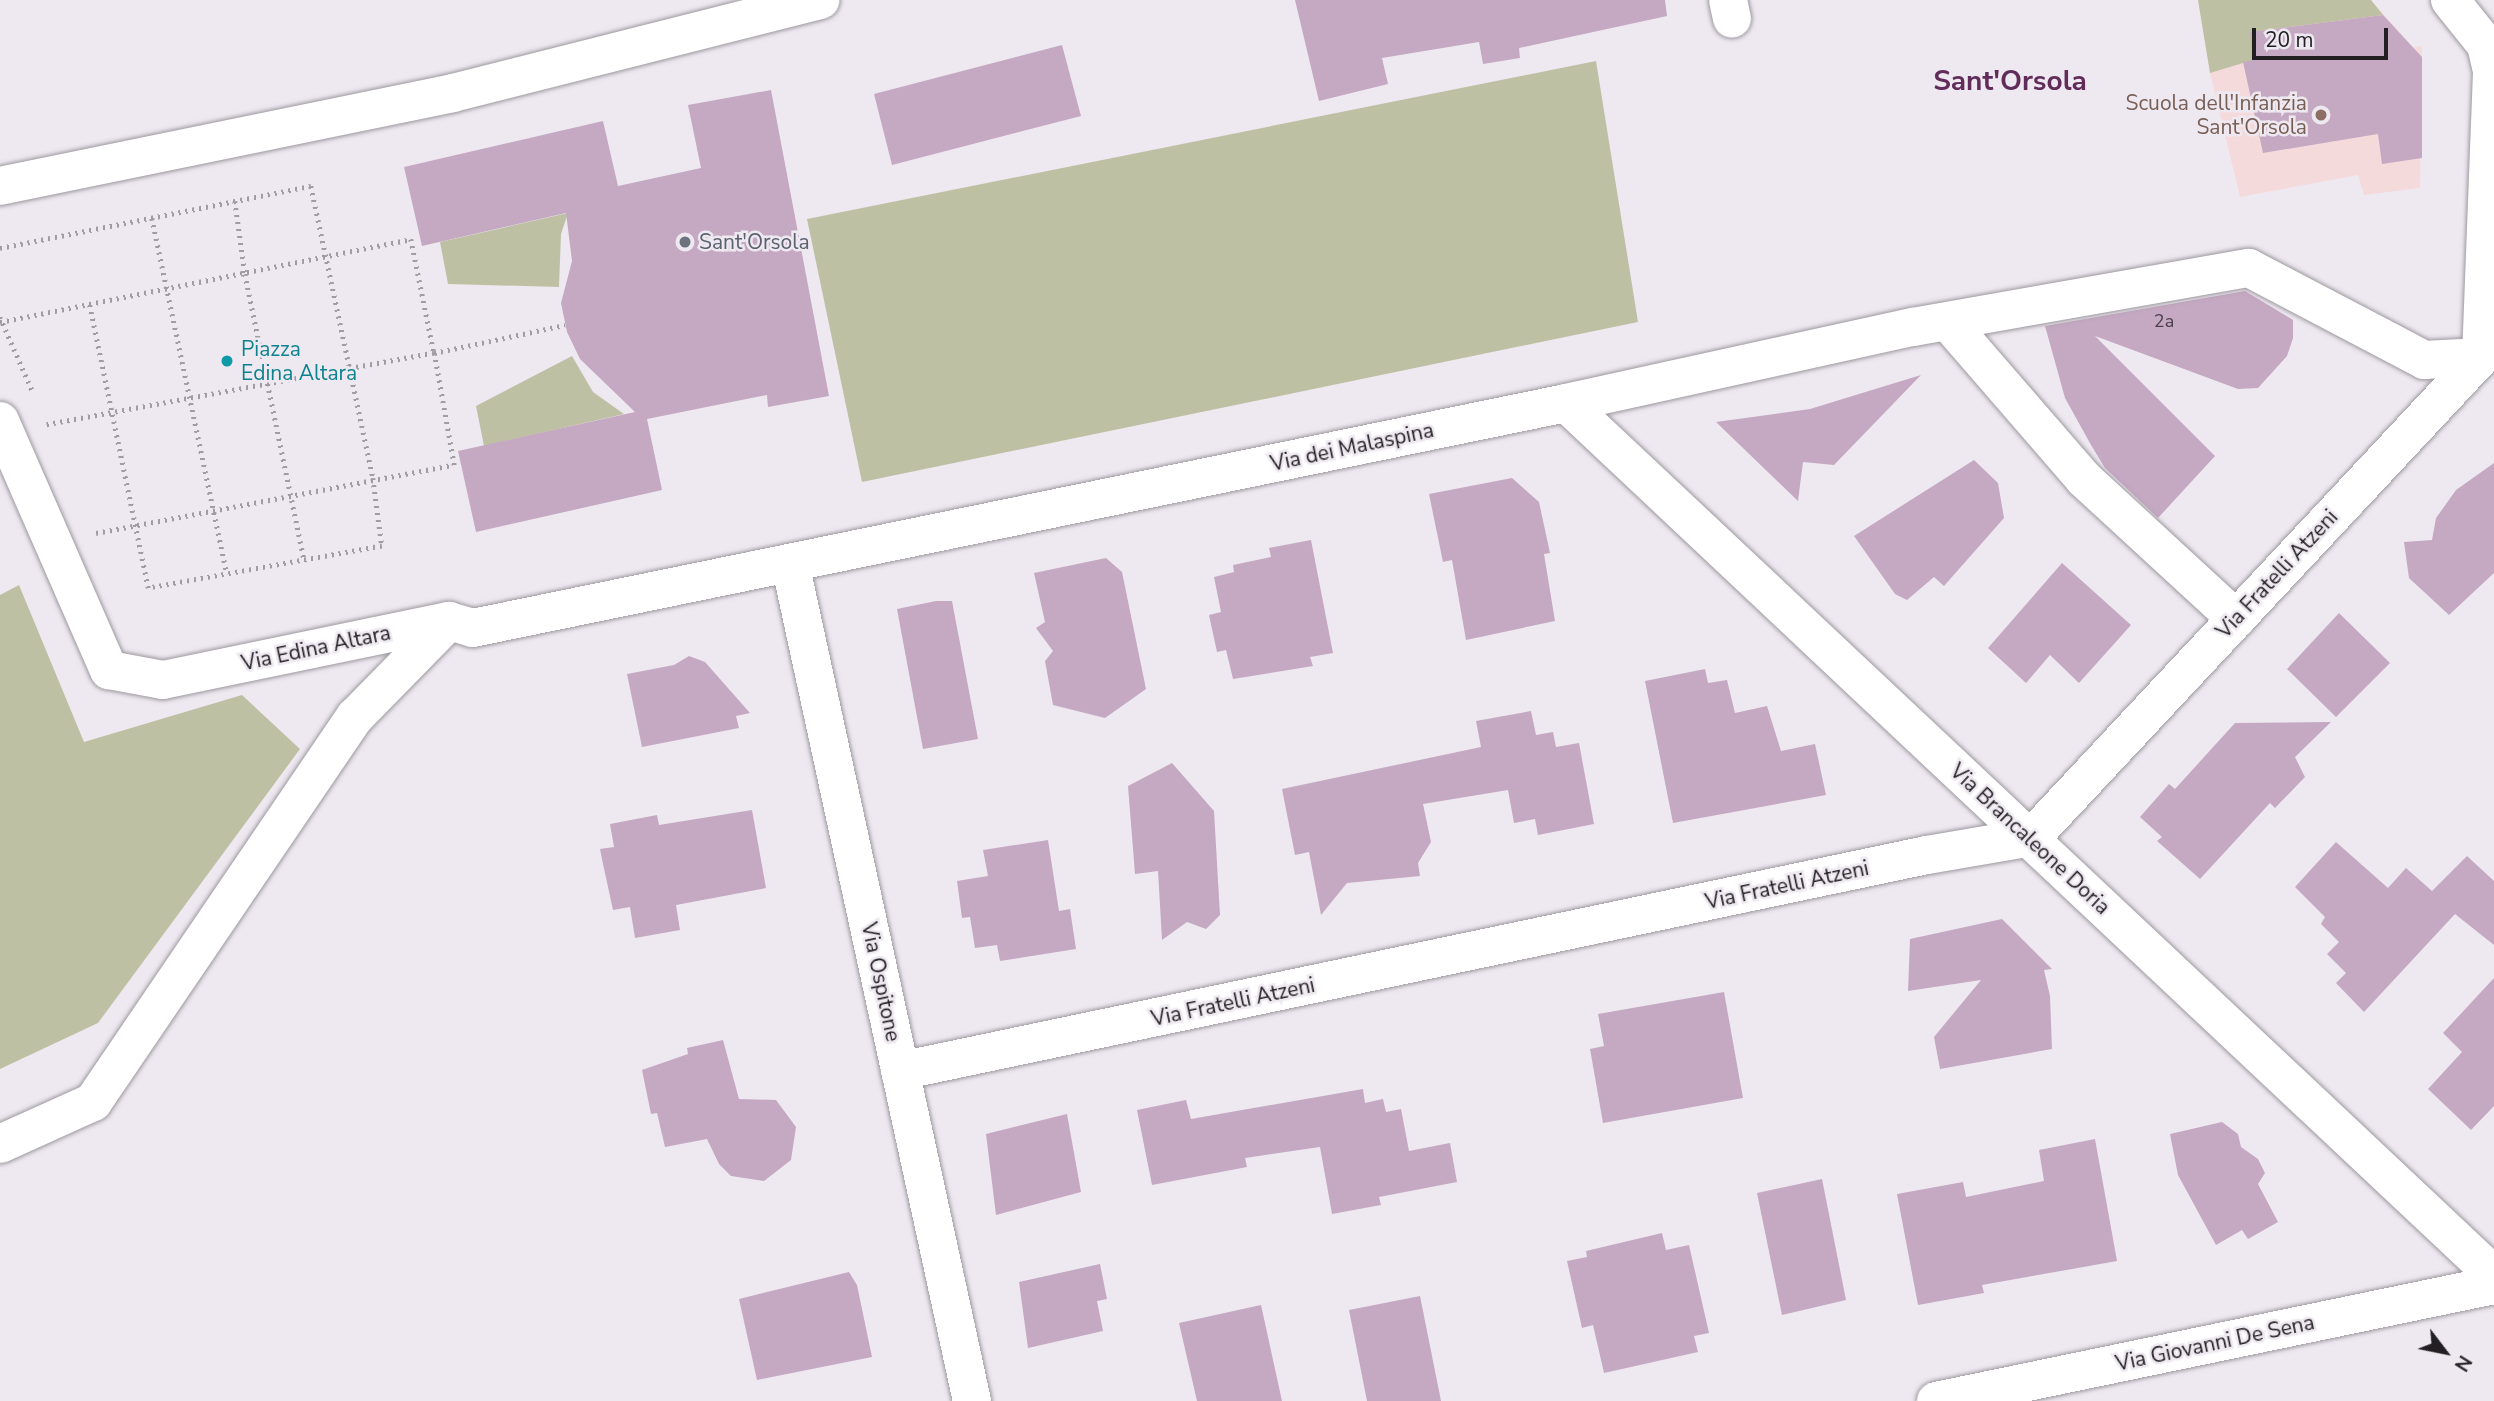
<!DOCTYPE html>
<style>
body{margin:0}
#map{position:relative;width:2494px;height:1401px;overflow:hidden;background:#eee9f1;font-family:"Nunito Sans",sans-serif}
div>[style]{position:absolute}
.education>*{inset:0;background:#f5dadc}
.green>*{inset:0;background:#bec0a4}
.building>*{inset:0;background:#c5a8c2}
.path>*{height:4.5px;margin-top:-2.25px;transform-origin:0;background:repeating-linear-gradient(90deg,#9f9ca2 0 2px,transparent 0 7px)}
.roads{filter:drop-shadow(0 0 2px #9d989f) drop-shadow(0 0 2px #9d989f)}
.minor>*{height:38px;margin:-19px;padding:0 19px;transform-origin:19px;border-radius:19px;background:#fff}
.dots>*{width:19px;height:19px;translate:-50% -50%;box-sizing:border-box;border:4px solid #eee9f1;border-radius:50%}
span{translate:-50% -50%;white-space:nowrap;text-align:center;line-height:1.15;-webkit-text-stroke:5px #eee9f1;paint-order:stroke}
.number-label{font-size:18px;color:#4a414a}
.number-label span{-webkit-text-stroke-width:0}
.education-label{font-size:21px;color:#785e54}
.right{translate:-100% -50%;text-align:right}
.worship-label{font-size:21px;color:#5b616d}
.left{translate:0 -50%;text-align:left}
.culture-label{font-size:21px;color:#0d838f}
.street-label{font-size:21px;color:#211f22}
.district-label{font-size:28px;color:#612c5a;font-weight:700}
.north{position:absolute;left:2410px;top:1317px;width:70px;height:70px;-webkit-text-stroke:5px #eee9f1;paint-order:stroke;rotate:122deg;font-size:19px;font-weight:700;line-height:28px;text-align:center;color:#211f22}
.north::after{content:'';display:block;margin:auto;width:24px;height:32px;background:#211f22;clip-path:polygon(50% 0,100% 100%,50% 72%,0 100%)}
.scale{position:absolute;left:2252px;top:28px;width:136px;height:32px;box-sizing:border-box;border:4px solid #211f22;border-top:0;padding-left:9px;font-size:21px;line-height:24px;white-space:nowrap;color:#211f22;-webkit-text-stroke:5px #eee9f1;paint-order:stroke}
</style>
<div id="map">
<div class="education">
<div style="clip-path:polygon(2198px 0,2371px 0,2403px 36px,2399px 49px,2422px 46px,2420px 188px,2364px 195px,2358px 175px,2240px 197px,2210px 73px)"></div>
</div>
<div class="green">
<div style="clip-path:polygon(2198px 0,2371px 0,2383px 15px,2251px 32px,2253px 60px,2210px 73px)"></div>
<div style="clip-path:polygon(1596px 61px,1638px 322px,862px 482px,807px 219px)"></div>
<div style="clip-path:polygon(568px 213px,561px 234px,559px 287px,448px 284px,440px 242px)"></div>
<div style="clip-path:polygon(572px 356px,593px 392px,624px 414px,484px 446px,476px 406px)"></div>
<div style="clip-path:polygon(19px 585px,84px 742px,242px 695px,300px 749px,98px 1023px,0 1069px,0 595px)"></div>
</div>
<div class="building">
<div style="clip-path:polygon(1295px 0,1665px 0,1667px 16px,1519px 48px,1520px 58px,1483px 64px,1479px 42px,1382px 58px,1388px 84px,1319px 101px)"></div>
<div style="clip-path:polygon(2383px 15px,2422px 57px,2422px 158px,2382px 164px,2378px 134px,2263px 153px,2243px 62px,2253px 60px,2250px 32px)"></div>
<div style="clip-path:polygon(1062px 45px,1081px 116px,892px 165px,874px 94px)"></div>
<div style="clip-path:polygon(771px 90px,829px 396px,768px 407px,767px 395px,647px 419px,662px 490px,476px 532px,458px 451px,635px 412px,580px 359px,567px 332px,561px 303px,572px 261px,566px 213px,422px 246px,404px 167px,603px 121px,618px 186px,701px 168px,688px 105px)"></div>
<div style="clip-path:polygon(2245px 291px,2293px 320px,2293px 338px,2287px 356px,2258px 388px,2238px 389px,2095px 336px,2215px 456px,2158px 518px,2105px 468px,2091px 445px,2065px 398px,2045px 326px)"></div>
<div style="clip-path:polygon(1921px 375px,1834px 465px,1803px 462px,1798px 501px,1716px 422px,1810px 409px)"></div>
<div style="clip-path:polygon(1974px 460px,1998px 483px,2004px 518px,1944px 586px,1934px 577px,1907px 600px,1895px 594px,1854px 536px)"></div>
<div style="clip-path:polygon(2494px 463px,2494px 573px,2449px 615px,2409px 578px,2404px 542px,2432px 540px,2436px 518px,2456px 490px)"></div>
<div style="clip-path:polygon(1512px 478px,1539px 502px,1550px 553px,1544px 554px,1555px 621px,1466px 640px,1452px 560px,1443px 562px,1429px 494px)"></div>
<div style="clip-path:polygon(1311px 540px,1333px 653px,1310px 657px,1313px 666px,1233px 679px,1226px 650px,1217px 652px,1209px 615px,1221px 612px,1214px 577px,1234px 572px,1233px 565px,1271px 557px,1269px 548px)"></div>
<div style="clip-path:polygon(1106px 558px,1122px 572px,1146px 689px,1105px 718px,1053px 705px,1045px 661px,1053px 651px,1036px 628px,1045px 622px,1034px 573px)"></div>
<div style="clip-path:polygon(2062px 563px,2131px 625px,2079px 683px,2050px 655px,2026px 683px,1988px 648px)"></div>
<div style="clip-path:polygon(936px 601px,952px 601px,978px 739px,923px 749px,897px 609px)"></div>
<div style="clip-path:polygon(2339px 613px,2390px 663px,2336px 717px,2287px 669px)"></div>
<div style="clip-path:polygon(689px 656px,705px 662px,750px 713px,736px 716px,739px 728px,642px 747px,627px 674px,674px 665px)"></div>
<div style="clip-path:polygon(1705px 669px,1708px 683px,1727px 680px,1735px 713px,1767px 706px,1781px 751px,1815px 744px,1826px 795px,1673px 823px,1645px 681px)"></div>
<div style="clip-path:polygon(1531px 711px,1536px 735px,1553px 732px,1556px 747px,1579px 743px,1594px 824px,1538px 835px,1535px 819px,1514px 823px,1508px 790px,1423px 804px,1431px 842px,1418px 863px,1420px 876px,1347px 883px,1321px 915px,1309px 852px,1295px 855px,1282px 789px,1481px 747px,1476px 721px)"></div>
<div style="clip-path:polygon(2331px 722px,2295px 757px,2305px 777px,2275px 808px,2270px 803px,2200px 879px,2157px 841px,2162px 837px,2140px 817px,2169px 784px,2175px 789px,2235px 723px)"></div>
<div style="clip-path:polygon(1172px 763px,1214px 811px,1220px 915px,1206px 929px,1187px 922px,1162px 940px,1158px 871px,1135px 874px,1128px 786px)"></div>
<div style="clip-path:polygon(752px 810px,766px 888px,676px 905px,680px 930px,635px 938px,630px 907px,613px 910px,603px 864px,600px 849px,614px 847px,610px 824px,657px 815px,659px 825px)"></div>
<div style="clip-path:polygon(1048px 840px,1059px 911px,1070px 909px,1076px 949px,1000px 961px,997px 945px,975px 948px,970px 917px,962px 918px,957px 881px,988px 876px,983px 850px)"></div>
<div style="clip-path:polygon(2336px 842px,2388px 888px,2406px 868px,2432px 891px,2467px 856px,2494px 881px,2494px 945px,2455px 914px,2364px 1012px,2336px 983px,2346px 973px,2327px 954px,2339px 942px,2321px 924px,2325px 917px,2295px 887px)"></div>
<div style="clip-path:polygon(2002px 919px,2052px 969px,2044px 970px,2050px 996px,2052px 1049px,1940px 1069px,1934px 1037px,1981px 980px,1908px 991px,1910px 939px)"></div>
<div style="clip-path:polygon(2494px 978px,2494px 1106px,2471px 1130px,2428px 1089px,2462px 1052px,2443px 1033px)"></div>
<div style="clip-path:polygon(1724px 992px,1743px 1098px,1603px 1123px,1590px 1049px,1604px 1046px,1598px 1014px)"></div>
<div style="clip-path:polygon(723px 1040px,739px 1099px,776px 1100px,796px 1127px,791px 1160px,764px 1181px,731px 1176px,719px 1164px,707px 1139px,665px 1147px,657px 1113px,651px 1114px,642px 1070px,688px 1054px,687px 1048px)"></div>
<div style="clip-path:polygon(1363px 1089px,1365px 1103px,1383px 1099px,1386px 1112px,1401px 1109px,1409px 1151px,1450px 1143px,1457px 1182px,1379px 1197px,1381px 1205px,1332px 1214px,1320px 1147px,1245px 1158px,1247px 1167px,1152px 1185px,1137px 1110px,1186px 1100px,1191px 1119px)"></div>
<div style="clip-path:polygon(1067px 1114px,1081px 1192px,996px 1215px,986px 1134px)"></div>
<div style="clip-path:polygon(2222px 1122px,2238px 1134px,2241px 1147px,2258px 1159px,2265px 1173px,2258px 1184px,2278px 1222px,2248px 1239px,2242px 1230px,2216px 1245px,2178px 1175px,2170px 1134px)"></div>
<div style="clip-path:polygon(2095px 1139px,2117px 1261px,1982px 1285px,1984px 1293px,1918px 1305px,1897px 1194px,1963px 1182px,1966px 1197px,2044px 1181px,2039px 1150px)"></div>
<div style="clip-path:polygon(1822px 1179px,1846px 1300px,1782px 1315px,1757px 1193px)"></div>
<div style="clip-path:polygon(1662px 1233px,1666px 1250px,1689px 1245px,1709px 1333px,1694px 1336px,1698px 1352px,1604px 1373px,1593px 1325px,1582px 1328px,1567px 1261px,1587px 1257px,1586px 1251px)"></div>
<div style="clip-path:polygon(1100px 1264px,1107px 1299px,1097px 1301px,1103px 1331px,1028px 1348px,1019px 1282px)"></div>
<div style="clip-path:polygon(849px 1272px,857px 1285px,872px 1357px,757px 1380px,739px 1299px)"></div>
<div style="clip-path:polygon(1420px 1296px,1441px 1401px,1367px 1401px,1349px 1310px)"></div>
<div style="clip-path:polygon(1261px 1305px,1282px 1401px,1197px 1401px,1179px 1323px)"></div>
</div>
<div class="path">
<div style="left:235px;top:201px;width:74px;rotate:82.2deg"></div>
<div style="left:245px;top:274px;width:291px;rotate:78.3deg"></div>
<div style="left:152px;top:218px;width:364px;rotate:78.1deg"></div>
<div style="left:0;top:248px;width:317px;rotate:-11.3deg"></div>
<div style="left:311px;top:186px;width:299px;rotate:78deg"></div>
<div style="left:373px;top:478px;width:69px;rotate:82.5deg"></div>
<div style="left:382px;top:546px;width:238px;rotate:169.8deg"></div>
<div style="left:148px;top:588px;width:290px;rotate:-101.7deg"></div>
<div style="left:0;top:317px;width:80px;rotate:66.3deg"></div>
<div style="left:0;top:322px;width:419px;rotate:-11.4deg"></div>
<div style="left:411px;top:239px;width:116px;rotate:78.6deg"></div>
<div style="left:434px;top:353px;width:394px;rotate:169.5deg"></div>
<div style="left:96px;top:533px;width:364px;rotate:-10.8deg"></div>
<div style="left:454px;top:465px;width:114px;rotate:-100.1deg"></div>
<div style="left:434px;top:353px;width:134px;rotate:-12.1deg"></div>
</div>
<div class="roads">
<div class="minor">
<div style="left:1728px;top:0;width:19px;rotate:78deg"></div>
<div style="left:2450px;top:0;width:58px;rotate:51.3deg"></div>
<div style="left:2486px;top:45px;width:28px;rotate:77deg"></div>
<div style="left:2492px;top:72px;width:285px;rotate:92.2deg"></div>
<div style="left:0;top:186px;width:462px;rotate:-11.6deg"></div>
<div style="left:453px;top:93px;width:379px;rotate:-14.2deg"></div>
<div style="left:1949px;top:323px;width:206px;rotate:49.1deg"></div>
<div style="left:2084px;top:479px;width:207px;rotate:42.6deg"></div>
<div style="left:1566px;top:403px;width:1273px;rotate:43.22deg"></div>
<div style="left:0;top:421px;width:272px;rotate:66.4deg"></div>
<div style="left:109px;top:670px;width:55px;rotate:10.5deg"></div>
<div style="left:163px;top:680px;width:292px;rotate:-11.7deg"></div>
<div style="left:449px;top:621px;width:25px;rotate:16deg"></div>
<div style="left:473px;top:628px;width:1116px;rotate:-11.63deg"></div>
<div style="left:1566px;top:403px;width:355px;rotate:-12.4deg"></div>
<div style="left:1913px;top:327px;width:341px;rotate:-10deg"></div>
<div style="left:2249px;top:268px;width:198px;rotate:27.7deg"></div>
<div style="left:2424px;top:360px;width:57px;rotate:-3deg"></div>
<div style="left:790px;top:563px;width:858px;rotate:77.75deg"></div>
<div style="left:900px;top:1071px;width:1049px;rotate:-11.88deg"></div>
<div style="left:1927px;top:855px;width:107px;rotate:-9.7deg"></div>
<div style="left:2032px;top:837px;width:657px;rotate:-46.91deg"></div>
<div style="left:0;top:1144px;width:102px;rotate:-24.3deg"></div>
<div style="left:93px;top:1102px;width:466px;rotate:-55.8deg"></div>
<div style="left:355px;top:717px;width:134px;rotate:-45.6deg"></div>
<div style="left:1936px;top:1401px;width:570px;rotate:-11.74deg"></div>
</div>
</div>
<div class="dots">
<div style="left:2321px;top:115px;background:#8d6e63"></div>
<div style="left:685px;top:242px;background:#6b7280"></div>
<div style="left:227px;top:361px;background:#0f9aa8"></div>
</div>
<div class="number-label">
<span style="left:2164px;top:321px">2a</span>
</div>
<div class="education-label">
<span class="right" style="left:2307px;top:115px">Scuola dell'Infanzia<br>Sant'Orsola</span>
</div>
<div class="worship-label">
<span class="left" style="left:699px;top:242px">Sant'Orsola</span>
</div>
<div class="culture-label">
<span class="left" style="left:241px;top:361px">Piazza<br>Edina Altara</span>
</div>
<div class="street-label">
<span style="left:1352px;top:447px;rotate:-12deg">Via dei Malaspina</span>
<span style="left:2277px;top:574px;rotate:-47deg">Via Fratelli Atzeni</span>
<span style="left:316px;top:648px;rotate:-12deg">Via Edina Altara</span>
<span style="left:2030px;top:839px;rotate:43deg">Via Brancaleone Doria</span>
<span style="left:1787px;top:885px;rotate:-12deg">Via Fratelli Atzeni</span>
<span style="left:881px;top:982px;rotate:78deg">Via Ospitone</span>
<span style="left:1233px;top:1002px;rotate:-12deg">Via Fratelli Atzeni</span>
<span style="left:2215px;top:1343px;rotate:-12deg">Via Giovanni De Sena</span>
</div>
<div class="district-label">
<span style="left:2010px;top:81px">Sant'Orsola</span>
</div>
<div class="north">N</div>
<div class="scale">20 m</div>
</div>
